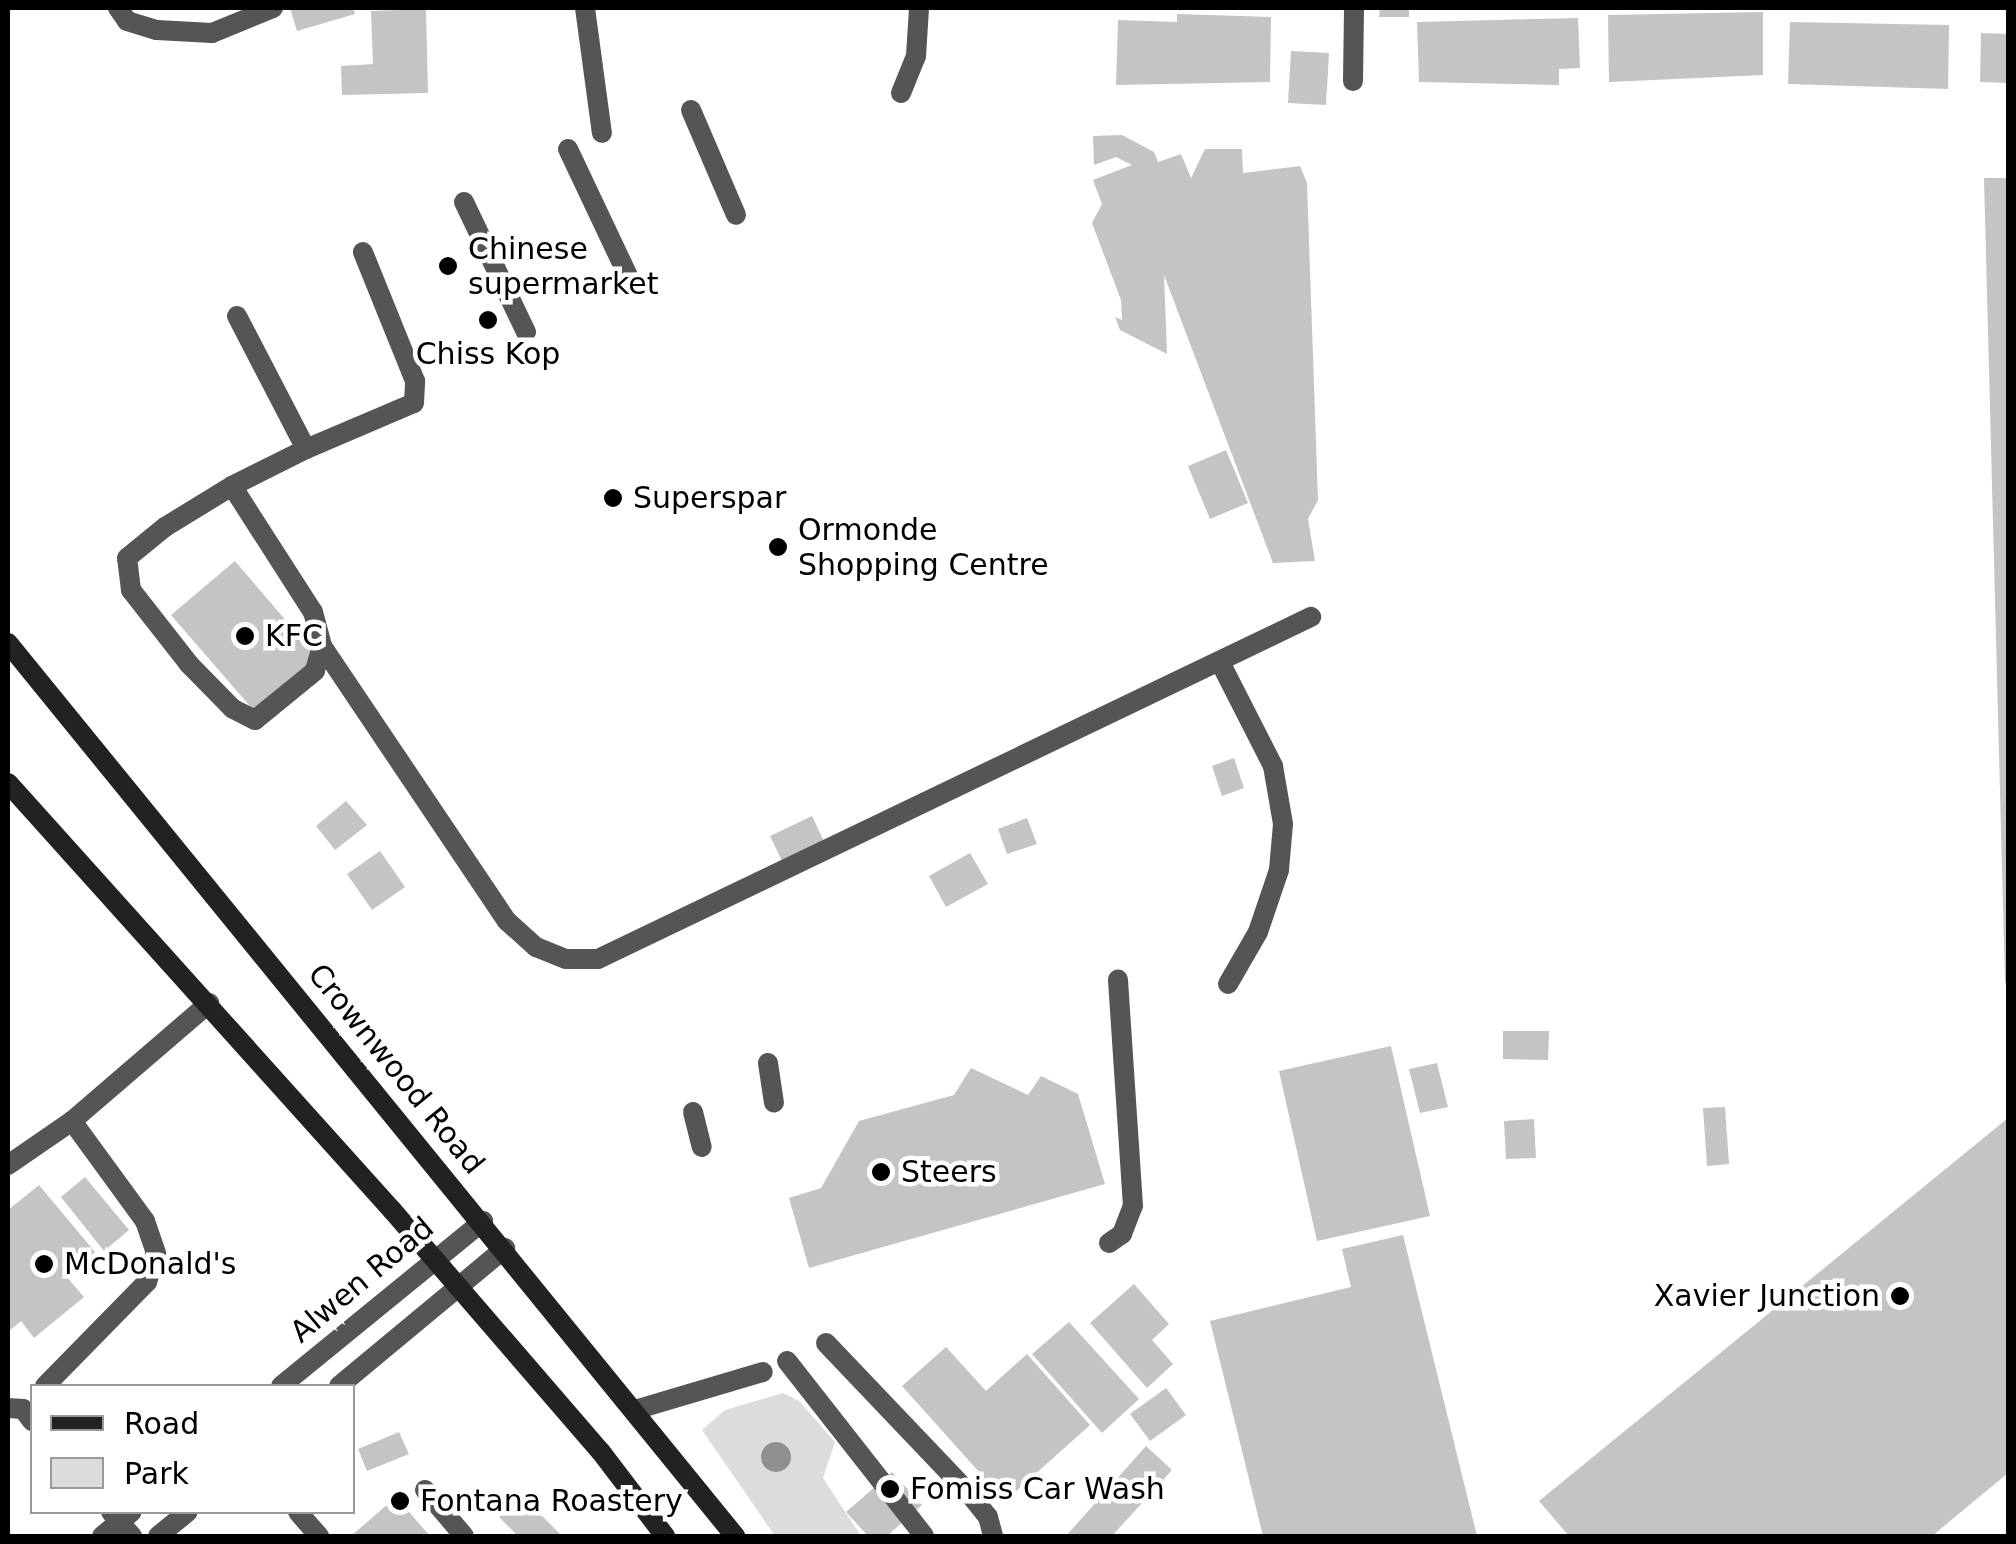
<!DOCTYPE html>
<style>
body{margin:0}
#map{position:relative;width:2016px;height:1544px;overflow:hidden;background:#fff;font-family:"DejaVu Sans",sans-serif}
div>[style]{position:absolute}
.green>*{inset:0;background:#dcdcdc}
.building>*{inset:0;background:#c4c4c4}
.lane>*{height:20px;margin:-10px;padding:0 10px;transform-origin:10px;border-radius:10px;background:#555}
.street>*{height:20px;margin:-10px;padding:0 10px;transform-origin:10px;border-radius:10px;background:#555}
.secondary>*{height:20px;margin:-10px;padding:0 10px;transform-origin:10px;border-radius:10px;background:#222}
.trees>*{width:30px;height:30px;margin:-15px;border-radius:50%;background:#8f8f8f}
.dots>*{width:28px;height:28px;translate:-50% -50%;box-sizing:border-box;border:5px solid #fff;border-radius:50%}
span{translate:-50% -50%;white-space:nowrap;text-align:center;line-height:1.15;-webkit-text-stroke:9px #fff;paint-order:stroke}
.poi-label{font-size:30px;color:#000}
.left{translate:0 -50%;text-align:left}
.right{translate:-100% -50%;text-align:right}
.street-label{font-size:30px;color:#000}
.frame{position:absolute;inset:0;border:10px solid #000;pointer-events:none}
.legend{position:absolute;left:30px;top:1384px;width:325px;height:130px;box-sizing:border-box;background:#fff;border:2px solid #999;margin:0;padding:12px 18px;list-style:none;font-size:30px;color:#000}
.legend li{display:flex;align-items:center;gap:20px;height:50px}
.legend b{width:50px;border:2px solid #999}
</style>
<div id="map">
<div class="green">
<div style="clip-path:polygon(783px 1393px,799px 1401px,835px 1442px,823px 1478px,861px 1536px,775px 1536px,702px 1430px,725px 1410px)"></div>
</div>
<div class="building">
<div style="clip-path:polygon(290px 8px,353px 8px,355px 14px,297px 31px)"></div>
<div style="clip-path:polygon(1380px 8px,1409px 8px,1409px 17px,1379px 17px)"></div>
<div style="clip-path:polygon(426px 9px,428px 93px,342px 95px,341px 66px,373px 64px,371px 11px)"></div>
<div style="clip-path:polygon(1763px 12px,1763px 75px,1609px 82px,1608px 15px)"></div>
<div style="clip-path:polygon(1177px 14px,1271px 17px,1270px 82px,1116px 85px,1118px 20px,1177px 22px)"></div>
<div style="clip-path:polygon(1578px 18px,1580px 68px,1559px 69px,1559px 85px,1419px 82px,1417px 22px)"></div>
<div style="clip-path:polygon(1790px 22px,1949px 25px,1948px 89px,1788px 84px)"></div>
<div style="clip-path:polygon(1981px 33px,2008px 34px,2008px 83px,1980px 82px)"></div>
<div style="clip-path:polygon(1291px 51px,1329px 53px,1326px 105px,1288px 103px)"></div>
<div style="clip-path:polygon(1122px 135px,1154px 152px,1158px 162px,1181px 154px,1191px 178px,1205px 149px,1242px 149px,1243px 173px,1300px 166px,1307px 183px,1318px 500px,1308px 519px,1315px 561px,1273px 563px,1164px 275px,1167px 354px,1120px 330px,1115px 317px,1122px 320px,1121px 300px,1092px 223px,1102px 204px,1093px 180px,1132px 165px,1116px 157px,1094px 165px,1093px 136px)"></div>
<div style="clip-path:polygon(1984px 178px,2008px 178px,2008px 983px,2005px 983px)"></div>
<div style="clip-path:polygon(1226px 450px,1248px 503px,1210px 519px,1188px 466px)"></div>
<div style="clip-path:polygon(235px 561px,318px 658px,255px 712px,171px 615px)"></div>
<div style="clip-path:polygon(1234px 758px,1244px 788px,1222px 796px,1212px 766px)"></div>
<div style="clip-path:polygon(346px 801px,367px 825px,335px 850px,316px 826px)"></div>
<div style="clip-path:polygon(812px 816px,827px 848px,785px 867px,770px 836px)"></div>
<div style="clip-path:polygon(1027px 818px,1037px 844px,1007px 854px,998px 829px)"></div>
<div style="clip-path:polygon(380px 851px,405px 887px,372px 910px,347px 874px)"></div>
<div style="clip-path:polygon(970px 853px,988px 884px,946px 907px,929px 876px)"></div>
<div style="clip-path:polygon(1503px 1031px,1549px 1031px,1548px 1060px,1503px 1059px)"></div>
<div style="clip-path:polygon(1391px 1046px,1430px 1216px,1317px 1241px,1279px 1071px)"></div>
<div style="clip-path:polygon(1437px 1063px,1448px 1107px,1420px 1113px,1409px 1069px)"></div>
<div style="clip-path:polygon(971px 1068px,1028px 1095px,1041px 1076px,1078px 1094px,1105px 1184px,809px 1268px,789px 1198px,821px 1188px,859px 1121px,954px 1095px)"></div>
<div style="clip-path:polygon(1725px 1107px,1729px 1164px,1707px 1166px,1703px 1108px)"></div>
<div style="clip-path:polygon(2008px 1118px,2008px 1473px,1932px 1536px,1569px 1536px,1539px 1501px)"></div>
<div style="clip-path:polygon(1534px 1119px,1536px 1158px,1506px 1159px,1504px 1121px)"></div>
<div style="clip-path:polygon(85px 1177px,129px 1230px,104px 1251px,61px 1197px)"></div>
<div style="clip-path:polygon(39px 1185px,95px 1252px,66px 1276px,84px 1297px,34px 1338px,21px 1321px,8px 1332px,8px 1210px)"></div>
<div style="clip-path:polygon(1403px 1235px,1477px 1536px,1263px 1536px,1210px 1321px,1351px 1287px,1342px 1249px)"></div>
<div style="clip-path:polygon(1134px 1284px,1169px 1324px,1152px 1340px,1173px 1364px,1147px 1388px,1090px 1323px)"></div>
<div style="clip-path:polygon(1069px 1322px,1139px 1399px,1102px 1433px,1032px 1354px)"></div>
<div style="clip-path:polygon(946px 1347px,986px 1391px,1027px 1354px,1090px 1425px,1005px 1501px,902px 1386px)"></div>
<div style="clip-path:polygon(1166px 1388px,1186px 1415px,1150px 1441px,1130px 1414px)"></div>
<div style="clip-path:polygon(399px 1432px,409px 1454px,367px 1471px,358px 1449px)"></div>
<div style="clip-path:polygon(1146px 1446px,1172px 1470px,1112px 1536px,1066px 1536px)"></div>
<div style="clip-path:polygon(892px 1472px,922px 1505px,887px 1536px,868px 1536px,846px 1512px)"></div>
<div style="clip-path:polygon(521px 1495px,562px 1536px,518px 1536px,499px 1517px)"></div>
<div style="clip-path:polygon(396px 1497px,430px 1536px,351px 1536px)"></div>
</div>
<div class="lane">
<div style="left:118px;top:8px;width:16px;rotate:55deg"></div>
<div style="left:127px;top:21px;width:31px;rotate:17deg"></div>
<div style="left:157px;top:30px;width:55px;rotate:3.1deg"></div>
<div style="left:212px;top:33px;width:66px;rotate:-22.3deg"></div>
<div style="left:585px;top:8px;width:126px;rotate:82.3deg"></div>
<div style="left:1353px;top:81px;width:73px;rotate:-89.2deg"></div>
<div style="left:901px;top:93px;width:40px;rotate:-68deg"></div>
<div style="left:916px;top:56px;width:48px;rotate:-86.4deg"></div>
<div style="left:691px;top:110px;width:114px;rotate:66.8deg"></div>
<div style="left:568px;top:149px;width:143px;rotate:64.7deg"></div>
<div style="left:464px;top:202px;width:144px;rotate:64.5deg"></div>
<div style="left:237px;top:316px;width:150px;rotate:62.6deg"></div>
<div style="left:306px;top:449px;width:117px;rotate:-23.1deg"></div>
<div style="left:414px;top:403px;width:22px;rotate:-87deg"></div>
<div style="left:415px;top:381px;width:139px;rotate:-112deg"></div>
<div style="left:232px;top:486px;width:150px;rotate:57.3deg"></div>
<div style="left:313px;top:612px;width:35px;rotate:75deg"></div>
<div style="left:322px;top:646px;width:26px;rotate:106deg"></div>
<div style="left:315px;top:671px;width:77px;rotate:140.8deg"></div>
<div style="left:255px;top:720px;width:25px;rotate:-153deg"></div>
<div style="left:233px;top:709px;width:63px;rotate:-134.4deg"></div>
<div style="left:189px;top:664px;width:94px;rotate:-128.1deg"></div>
<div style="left:131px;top:590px;width:32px;rotate:-97deg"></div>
<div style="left:127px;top:558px;width:49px;rotate:-39.2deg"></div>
<div style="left:165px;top:527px;width:79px;rotate:-31.5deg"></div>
<div style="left:232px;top:486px;width:83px;rotate:-26.6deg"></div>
<div style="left:322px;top:646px;width:331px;rotate:56.1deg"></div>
<div style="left:507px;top:921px;width:39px;rotate:42deg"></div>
<div style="left:536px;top:947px;width:32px;rotate:22deg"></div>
<div style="left:566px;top:959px;width:32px"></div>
<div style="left:598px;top:959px;width:791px;rotate:-25.63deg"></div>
<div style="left:1220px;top:662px;width:117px;rotate:63deg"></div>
<div style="left:1273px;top:766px;width:59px;rotate:80.2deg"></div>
<div style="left:1283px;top:824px;width:46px;rotate:95deg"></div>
<div style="left:1279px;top:870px;width:65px;rotate:108.7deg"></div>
<div style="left:1258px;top:932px;width:60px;rotate:120deg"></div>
<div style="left:768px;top:1063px;width:40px;rotate:81.5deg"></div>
<div style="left:693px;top:1112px;width:36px;rotate:76deg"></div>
<div style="left:8px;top:1165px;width:78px;rotate:-34.5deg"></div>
<div style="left:72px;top:1121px;width:181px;rotate:-40.7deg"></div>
<div style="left:1109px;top:1243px;width:16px;rotate:-35deg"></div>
<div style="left:1122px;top:1234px;width:30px;rotate:-69deg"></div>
<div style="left:1133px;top:1206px;width:227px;rotate:-93.8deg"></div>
<div style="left:826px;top:1343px;width:204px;rotate:46.4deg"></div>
<div style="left:967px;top:1491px;width:33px;rotate:51deg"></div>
<div style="left:988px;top:1517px;width:20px;rotate:75deg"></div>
<div style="left:787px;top:1361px;width:222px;rotate:51.9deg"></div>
<div style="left:45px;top:1386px;width:146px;rotate:-45.6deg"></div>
<div style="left:147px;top:1282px;width:30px;rotate:-73deg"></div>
<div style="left:156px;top:1253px;width:34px;rotate:-109deg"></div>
<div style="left:145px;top:1221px;width:124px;rotate:-126.1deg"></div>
<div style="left:8px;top:1408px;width:15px;rotate:4deg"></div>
<div style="left:23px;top:1409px;width:15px;rotate:53deg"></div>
<div style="left:638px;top:1409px;width:130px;rotate:-16.5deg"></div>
<div style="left:425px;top:1490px;width:60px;rotate:49.7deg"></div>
<div style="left:111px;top:1512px;width:32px;rotate:49deg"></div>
<div style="left:298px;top:1512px;width:32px;rotate:49deg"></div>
</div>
<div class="street">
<div style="left:281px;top:1386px;width:261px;rotate:-39.2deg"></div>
<div style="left:339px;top:1386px;width:216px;rotate:-39.7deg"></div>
<div style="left:102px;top:1536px;width:38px;rotate:-39deg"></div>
<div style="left:158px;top:1536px;width:38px;rotate:-39deg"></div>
</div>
<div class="secondary">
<div style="left:8px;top:643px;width:1152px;rotate:50.85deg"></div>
<div style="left:8px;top:783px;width:574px;rotate:48.04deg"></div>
<div style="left:392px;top:1210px;width:320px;rotate:49.2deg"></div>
<div style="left:601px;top:1452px;width:106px;rotate:52.7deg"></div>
</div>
<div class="trees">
<div style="left:776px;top:1457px"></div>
</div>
<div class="dots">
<div style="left:448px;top:266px;background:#000"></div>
<div style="left:488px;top:320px;background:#000"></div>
<div style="left:613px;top:498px;background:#000"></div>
<div style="left:778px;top:547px;background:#000"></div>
<div style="left:245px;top:636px;background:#000"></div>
<div style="left:881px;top:1172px;background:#000"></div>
<div style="left:44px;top:1264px;background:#000"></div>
<div style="left:1900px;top:1296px;background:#000"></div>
<div style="left:890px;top:1489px;background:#000"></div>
<div style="left:400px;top:1501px;background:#000"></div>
</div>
<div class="poi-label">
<span class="left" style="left:468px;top:266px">Chinese<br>supermarket</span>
<span style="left:488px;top:354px">Chiss Kop</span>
<span class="left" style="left:633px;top:498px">Superspar</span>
<span class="left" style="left:798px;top:547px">Ormonde<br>Shopping Centre</span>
<span class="left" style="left:265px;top:636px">KFC</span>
<span class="left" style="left:901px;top:1172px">Steers</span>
<span class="left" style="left:64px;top:1264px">McDonald's</span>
<span class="right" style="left:1880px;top:1296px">Xavier Junction</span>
<span class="left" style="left:910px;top:1489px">Fomiss Car Wash</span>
<span class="left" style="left:420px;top:1501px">Fontana Roastery</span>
</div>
<div class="street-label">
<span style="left:396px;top:1069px;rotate:51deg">Crownwood Road</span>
<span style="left:362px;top:1280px;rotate:-40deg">Alwen Road</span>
</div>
<div class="frame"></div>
<ul class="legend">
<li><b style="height:12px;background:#222"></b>Road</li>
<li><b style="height:28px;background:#dcdcdc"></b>Park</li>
</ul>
</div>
